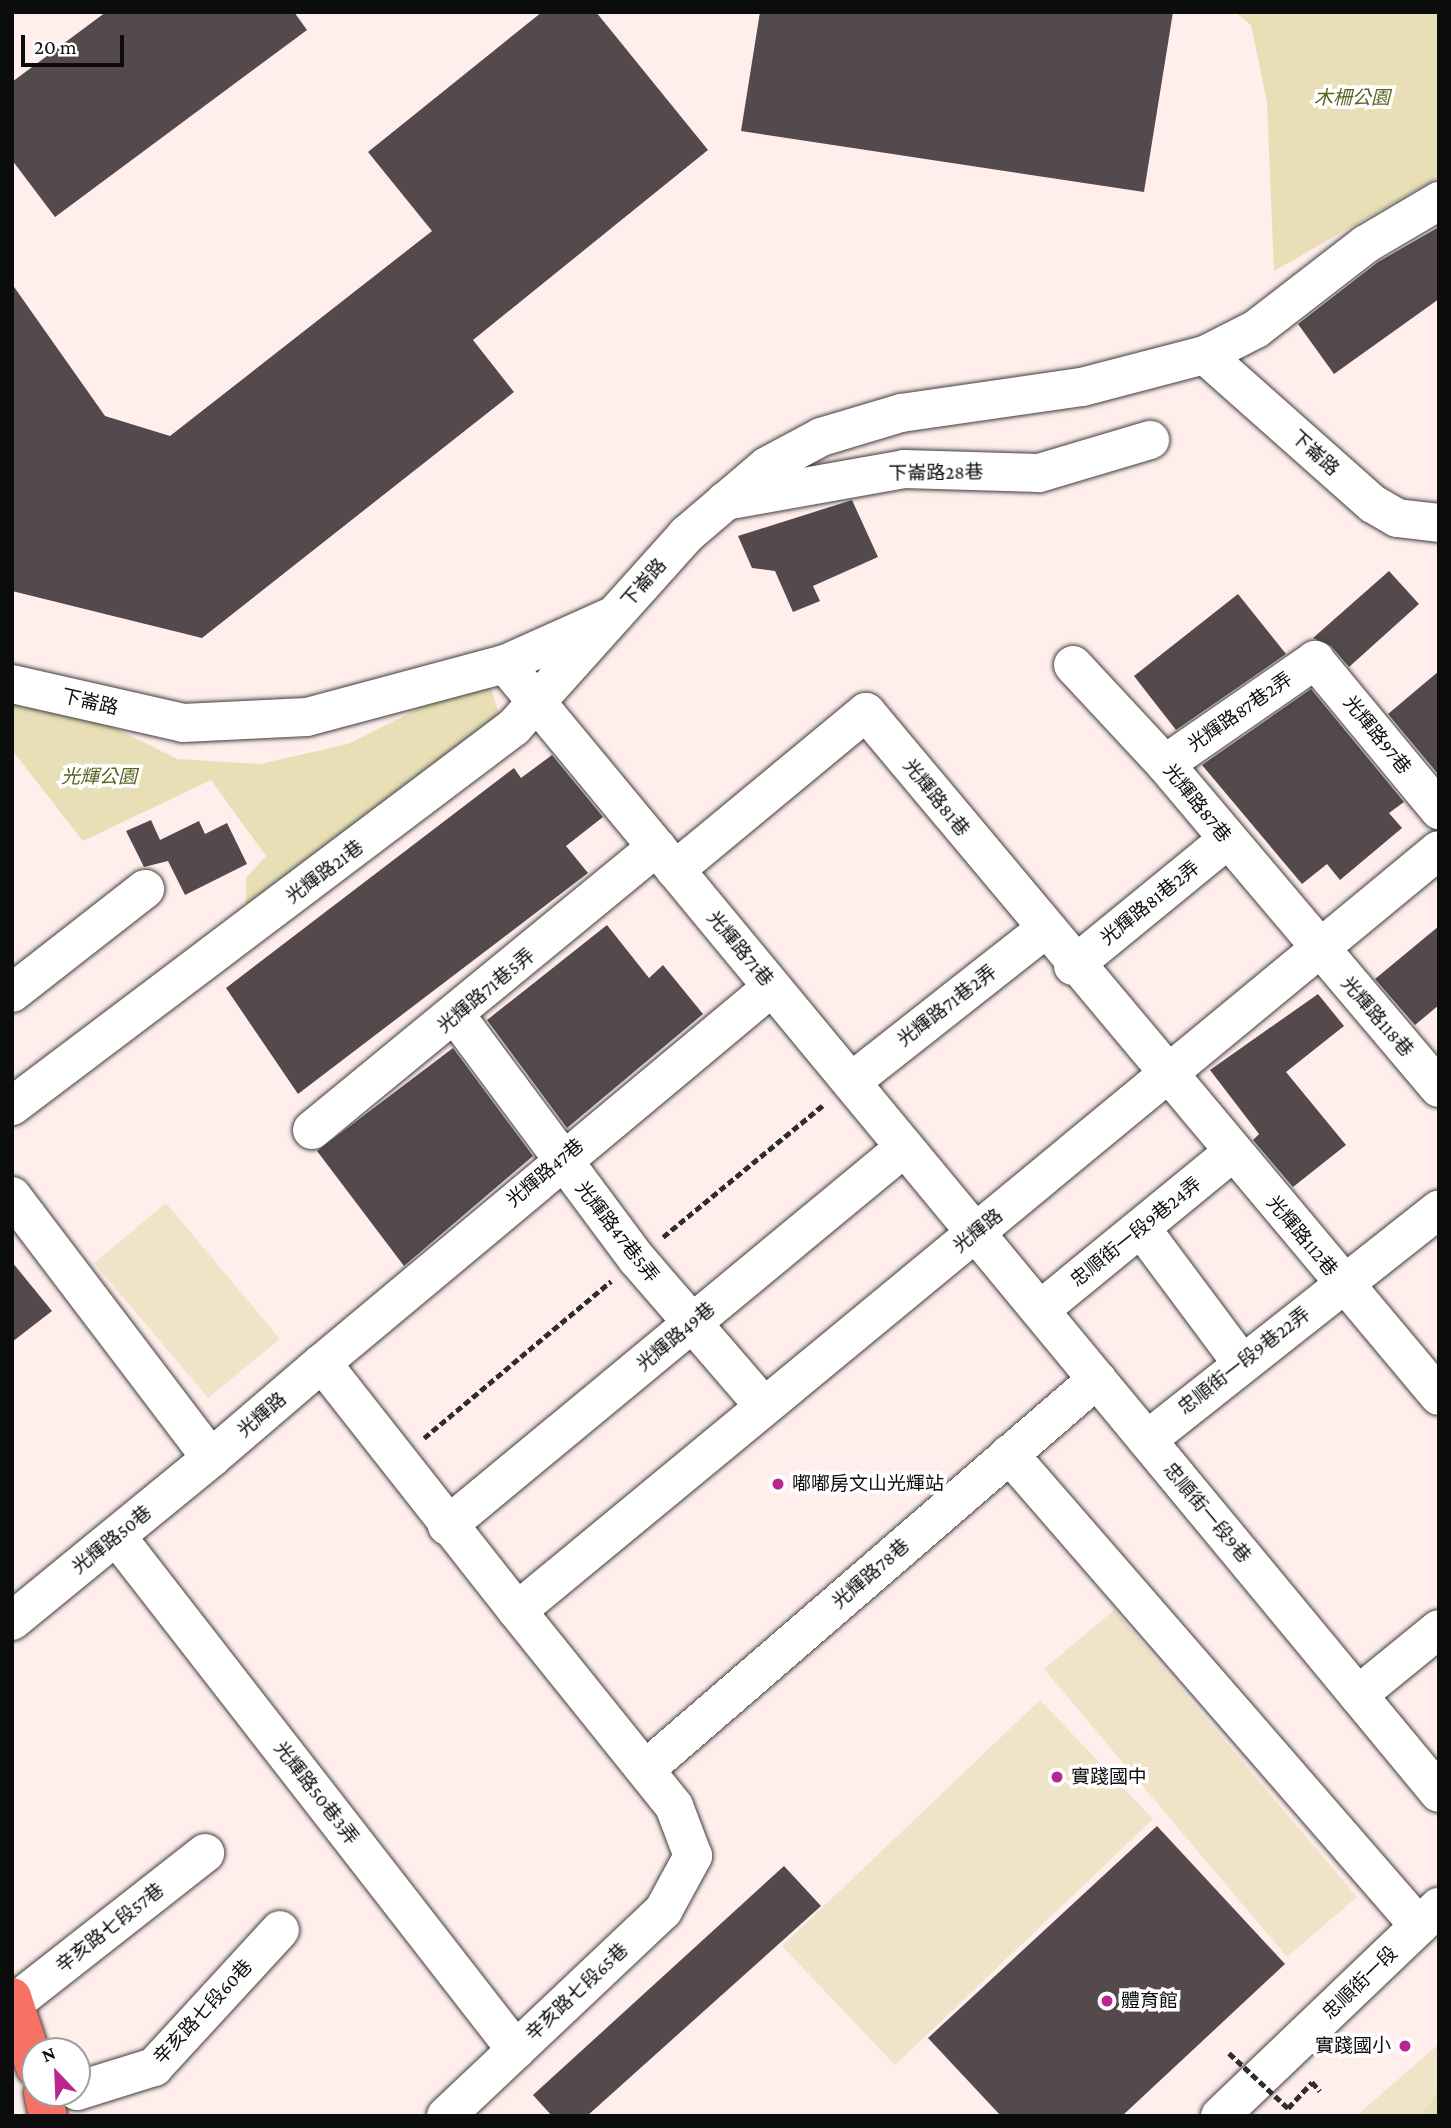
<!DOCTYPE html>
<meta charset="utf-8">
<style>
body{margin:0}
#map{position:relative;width:1451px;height:2128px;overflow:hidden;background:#ffeeeb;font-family:"Crimson Pro","Noto Sans TC",serif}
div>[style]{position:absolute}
.green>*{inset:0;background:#e8dfb6}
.pitch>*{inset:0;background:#efe3c8}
.building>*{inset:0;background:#54494c}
.path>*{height:4.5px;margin-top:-2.25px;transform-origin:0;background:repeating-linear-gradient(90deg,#2e2e2e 0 7px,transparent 0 10.5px)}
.roads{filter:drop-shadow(0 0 2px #3f3f3f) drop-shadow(0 0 2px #3f3f3f)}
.minor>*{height:38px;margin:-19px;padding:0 19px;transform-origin:19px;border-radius:19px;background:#fff}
.major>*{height:38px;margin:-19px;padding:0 19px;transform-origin:19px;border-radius:19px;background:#f77164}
.path-bridge>*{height:4.5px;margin-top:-2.25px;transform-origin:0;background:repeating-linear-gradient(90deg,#2e2e2e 0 7px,transparent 0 10.5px)}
.dots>*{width:19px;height:19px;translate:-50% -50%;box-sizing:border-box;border:4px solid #fff;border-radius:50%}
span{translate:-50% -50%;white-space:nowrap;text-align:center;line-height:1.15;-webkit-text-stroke:7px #fff;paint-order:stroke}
.park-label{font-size:19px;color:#5a621e;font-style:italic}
.street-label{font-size:19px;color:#0c0c0c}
.poi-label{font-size:19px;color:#0c0c0c}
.left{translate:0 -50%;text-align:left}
.right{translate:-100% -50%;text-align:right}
.frame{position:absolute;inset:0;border:14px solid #0c0c0c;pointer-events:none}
.north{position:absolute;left:21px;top:2037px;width:70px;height:70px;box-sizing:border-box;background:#fff;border:2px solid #9e9e9e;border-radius:50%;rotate:337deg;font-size:19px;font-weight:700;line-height:28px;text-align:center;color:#0c0c0c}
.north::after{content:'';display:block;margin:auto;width:24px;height:32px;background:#ba2690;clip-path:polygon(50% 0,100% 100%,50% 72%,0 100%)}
.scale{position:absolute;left:21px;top:35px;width:103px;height:32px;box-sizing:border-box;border:4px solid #0c0c0c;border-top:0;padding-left:9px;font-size:21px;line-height:24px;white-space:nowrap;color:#0c0c0c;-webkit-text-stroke:5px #fff;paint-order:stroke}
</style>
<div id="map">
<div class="green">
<div style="clip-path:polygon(1235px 12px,1439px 12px,1439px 177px,1274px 271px,1267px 102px,1251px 25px)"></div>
<div style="clip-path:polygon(473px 681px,491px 688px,500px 716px,246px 909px,246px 878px,266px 856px,211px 780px,83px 841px,12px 750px,12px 695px,103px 722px,177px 759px,260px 764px,348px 744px)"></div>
<div style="clip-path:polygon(1439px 2091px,1439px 2116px,1420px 2116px,1432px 2097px)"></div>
</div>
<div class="pitch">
<div style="clip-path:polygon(166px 1203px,280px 1339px,208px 1398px,94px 1263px)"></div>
<div style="clip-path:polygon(1114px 1610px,1357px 1897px,1287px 1957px,1044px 1669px)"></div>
<div style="clip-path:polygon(1040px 1700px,1153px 1819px,895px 2065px,782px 1946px)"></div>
<div style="clip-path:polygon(1439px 2044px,1439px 2091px,1420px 2116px,1356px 2116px)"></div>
</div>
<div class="building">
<div style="clip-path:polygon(106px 12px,294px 12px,307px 30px,55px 217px,12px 160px,12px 82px)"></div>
<div style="clip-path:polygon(542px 12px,596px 12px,708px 150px,473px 340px,514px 392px,202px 638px,12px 591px,12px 284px,105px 416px,170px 436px,432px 231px,368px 152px)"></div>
<div style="clip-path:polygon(760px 12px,1173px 12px,1144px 192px,741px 131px)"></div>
<div style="clip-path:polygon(1439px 227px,1439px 299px,1334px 374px,1298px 324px,1378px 262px)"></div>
<div style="clip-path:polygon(852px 500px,878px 557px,813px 586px,820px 601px,793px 612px,775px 571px,752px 568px,738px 536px)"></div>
<div style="clip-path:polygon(1389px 571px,1419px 604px,1349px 667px,1331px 646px,1313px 638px)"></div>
<div style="clip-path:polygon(1238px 594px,1286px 654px,1176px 730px,1134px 676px)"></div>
<div style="clip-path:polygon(1439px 671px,1439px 773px,1438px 774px,1388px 714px)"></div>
<div style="clip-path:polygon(1311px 689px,1404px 802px,1389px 813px,1402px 828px,1340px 880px,1327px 864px,1302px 884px,1202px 765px)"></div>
<div style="clip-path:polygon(552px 755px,603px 817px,566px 846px,588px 873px,298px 1094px,226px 988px,514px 768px,521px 778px)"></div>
<div style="clip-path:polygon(151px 820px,160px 840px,199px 821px,205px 834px,227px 823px,247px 864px,185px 895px,168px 861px,144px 867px,126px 831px)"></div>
<div style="clip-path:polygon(607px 925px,649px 978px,663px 965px,703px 1014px,567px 1128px,487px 1020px)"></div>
<div style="clip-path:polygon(1439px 926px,1439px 1005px,1415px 1025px,1375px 979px)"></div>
<div style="clip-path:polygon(1318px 994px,1344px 1026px,1286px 1072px,1346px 1145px,1293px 1187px,1253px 1140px,1259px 1134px,1210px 1070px)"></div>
<div style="clip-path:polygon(453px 1048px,533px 1156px,404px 1266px,317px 1151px)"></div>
<div style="clip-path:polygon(12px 1262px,52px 1311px,12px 1342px)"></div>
<div style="clip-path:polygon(1157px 1826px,1285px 1964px,1122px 2116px,1001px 2116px,928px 2038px)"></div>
<div style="clip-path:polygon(784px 1866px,821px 1906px,587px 2116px,552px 2116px,533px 2095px)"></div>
</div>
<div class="path">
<div style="left:663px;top:1237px;width:207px;rotate:-39.5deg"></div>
<div style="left:424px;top:1438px;width:244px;rotate:-40deg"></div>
<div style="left:1288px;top:2108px;width:35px;rotate:-47deg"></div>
<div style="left:1312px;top:2082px;width:12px;rotate:48deg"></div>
</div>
<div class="roads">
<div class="minor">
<div style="left:1205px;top:355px;width:225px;rotate:41.6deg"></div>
<div style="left:1373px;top:504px;width:28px;rotate:30deg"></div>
<div style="left:1397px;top:518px;width:42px;rotate:6.8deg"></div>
<div style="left:725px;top:501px;width:182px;rotate:-10.1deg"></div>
<div style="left:904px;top:469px;width:135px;rotate:1.7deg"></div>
<div style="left:1039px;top:473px;width:116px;rotate:-16.6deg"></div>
<div style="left:505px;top:664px;width:1465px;rotate:50.4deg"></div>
<div style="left:1073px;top:665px;width:135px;rotate:47.1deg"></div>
<div style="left:1165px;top:764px;width:424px;rotate:49.8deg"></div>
<div style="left:12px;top:684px;width:175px;rotate:12.8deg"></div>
<div style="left:183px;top:723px;width:124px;rotate:-2.8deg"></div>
<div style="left:307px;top:717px;width:205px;rotate:-15deg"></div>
<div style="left:505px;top:664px;width:113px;rotate:-24.1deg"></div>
<div style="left:1165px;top:764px;width:183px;rotate:-34.7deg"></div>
<div style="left:1315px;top:660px;width:195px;rotate:50.4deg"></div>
<div style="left:675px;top:870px;width:248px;rotate:-39.6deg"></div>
<div style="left:866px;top:712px;width:892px;rotate:50.05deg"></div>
<div style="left:1073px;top:966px;width:199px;rotate:-39.3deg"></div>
<div style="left:12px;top:993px;width:169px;rotate:-38deg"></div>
<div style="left:457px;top:1017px;width:302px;rotate:53.4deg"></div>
<div style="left:637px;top:1259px;width:193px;rotate:49.2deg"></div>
<div style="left:851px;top:1082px;width:246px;rotate:-38.2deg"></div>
<div style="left:12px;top:1106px;width:629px;rotate:-37.05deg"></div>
<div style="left:514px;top:727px;width:258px;rotate:-48.1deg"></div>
<div style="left:686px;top:535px;width:106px;rotate:-40.4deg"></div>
<div style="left:767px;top:466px;width:61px;rotate:-28.2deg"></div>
<div style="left:821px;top:437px;width:84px;rotate:-16.7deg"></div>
<div style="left:901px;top:413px;width:183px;rotate:-8.2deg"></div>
<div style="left:1082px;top:387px;width:127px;rotate:-14.6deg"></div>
<div style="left:1205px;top:355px;width:57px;rotate:-27deg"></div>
<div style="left:1256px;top:329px;width:139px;rotate:-37.7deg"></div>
<div style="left:1366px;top:244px;width:85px;rotate:-30.5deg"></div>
<div style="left:312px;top:1130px;width:446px;rotate:-39.4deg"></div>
<div style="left:12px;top:1196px;width:329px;rotate:52.8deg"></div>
<div style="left:211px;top:1458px;width:146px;rotate:-40.6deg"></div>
<div style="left:322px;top:1363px;width:315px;rotate:51.8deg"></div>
<div style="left:517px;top:1611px;width:1195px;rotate:-39.54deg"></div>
<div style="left:1141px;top:1228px;width:166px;rotate:53.3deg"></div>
<div style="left:1040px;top:1310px;width:248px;rotate:-39.3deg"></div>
<div style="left:322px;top:1363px;width:586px;rotate:-39.88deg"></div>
<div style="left:1147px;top:1440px;width:372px;rotate:-38.3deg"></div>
<div style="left:1009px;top:1454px;width:625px;rotate:49.02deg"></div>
<div style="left:447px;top:1526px;width:594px;rotate:-39.61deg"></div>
<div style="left:117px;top:1537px;width:650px;rotate:52.13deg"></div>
<div style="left:12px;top:1621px;width:257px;rotate:-39.3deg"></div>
<div style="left:1358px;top:1695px;width:104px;rotate:-39.2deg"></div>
<div style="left:646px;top:1769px;width:596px;rotate:-40.85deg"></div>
<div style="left:14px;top:2003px;width:243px;rotate:-38.1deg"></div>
<div style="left:77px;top:2091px;width:81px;rotate:-17.3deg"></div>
<div style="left:154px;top:2067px;width:186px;rotate:-47.4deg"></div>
<div style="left:446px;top:2116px;width:299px;rotate:-43.4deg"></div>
<div style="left:663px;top:1911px;width:63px;rotate:-61.4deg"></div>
<div style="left:693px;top:1856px;width:53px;rotate:-110.8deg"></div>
<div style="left:674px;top:1806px;width:250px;rotate:-128.8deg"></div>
<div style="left:1220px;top:2116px;width:303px;rotate:-43.7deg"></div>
</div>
<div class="major">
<div style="left:12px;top:1997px;width:74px;rotate:71.8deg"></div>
<div style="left:43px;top:2093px;width:24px;rotate:78deg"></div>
</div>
</div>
<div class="path-bridge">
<div style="left:1229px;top:2053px;width:81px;rotate:43deg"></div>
</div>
<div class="dots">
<div style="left:778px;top:1484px;background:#ba2690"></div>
<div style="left:1057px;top:1777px;background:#ba2690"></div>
<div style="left:1107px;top:2001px;background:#ba2690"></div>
<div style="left:1405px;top:2046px;background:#ba2690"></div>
</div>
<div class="park-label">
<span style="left:1352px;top:98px">木柵公園</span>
<span style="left:99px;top:777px">光輝公園</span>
</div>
<div class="street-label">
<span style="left:1315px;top:453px;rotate:42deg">下崙路</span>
<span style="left:936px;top:473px;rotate:-1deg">下崙路28巷</span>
<span style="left:644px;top:583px;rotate:-49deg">下崙路</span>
<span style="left:90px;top:702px;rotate:13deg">下崙路</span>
<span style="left:1240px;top:712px;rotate:-35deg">光輝路87巷2弄</span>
<span style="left:1377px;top:735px;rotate:51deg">光輝路97巷</span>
<span style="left:936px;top:798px;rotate:51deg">光輝路81巷</span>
<span style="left:1197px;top:803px;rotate:51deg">光輝路87巷</span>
<span style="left:325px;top:872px;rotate:-37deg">光輝路21巷</span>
<span style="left:1150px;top:903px;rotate:-39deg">光輝路81巷2弄</span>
<span style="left:740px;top:949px;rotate:50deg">光輝路71巷</span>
<span style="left:486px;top:991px;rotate:-40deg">光輝路71巷5弄</span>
<span style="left:947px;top:1006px;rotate:-38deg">光輝路71巷2弄</span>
<span style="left:1377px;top:1017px;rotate:49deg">光輝路118巷</span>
<span style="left:545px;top:1173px;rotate:-40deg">光輝路47巷</span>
<span style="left:978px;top:1231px;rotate:-39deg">光輝路</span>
<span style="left:617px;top:1232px;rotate:52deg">光輝路47巷5弄</span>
<span style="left:1136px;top:1232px;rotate:-39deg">忠順街一段9巷24弄</span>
<span style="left:1302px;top:1236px;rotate:50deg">光輝路112巷</span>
<span style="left:676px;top:1337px;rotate:-40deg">光輝路49巷</span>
<span style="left:1244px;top:1361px;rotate:-38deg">忠順街一段9巷22弄</span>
<span style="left:262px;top:1415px;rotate:-41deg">光輝路</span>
<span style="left:1207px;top:1513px;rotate:50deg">忠順街一段9巷</span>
<span style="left:112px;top:1540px;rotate:-39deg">光輝路50巷</span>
<span style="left:871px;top:1574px;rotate:-41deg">光輝路78巷</span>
<span style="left:316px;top:1793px;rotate:52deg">光輝路50巷3弄</span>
<span style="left:110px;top:1928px;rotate:-38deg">辛亥路七段57巷</span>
<span style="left:1360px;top:1983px;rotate:-44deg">忠順街一段</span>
<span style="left:577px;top:1992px;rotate:-43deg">辛亥路七段65巷</span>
<span style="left:203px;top:2012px;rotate:-47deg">辛亥路七段60巷</span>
</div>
<div class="poi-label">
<span class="left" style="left:792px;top:1484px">嘟嘟房文山光輝站</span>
<span class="left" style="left:1071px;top:1777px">實踐國中</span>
<span class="left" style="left:1121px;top:2001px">體育館</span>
<span class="right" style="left:1391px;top:2046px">實踐國小</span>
</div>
<div class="frame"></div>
<div class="north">N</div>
<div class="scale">20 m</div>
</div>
